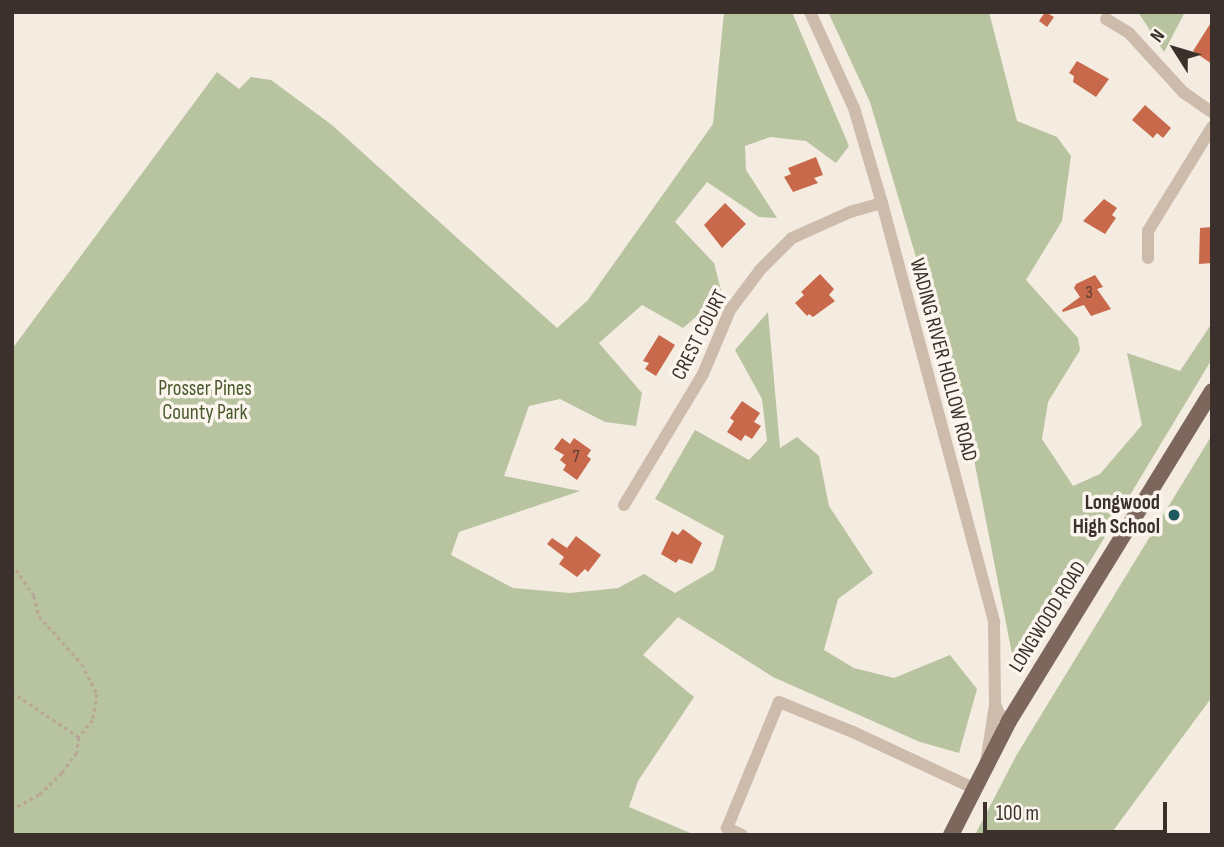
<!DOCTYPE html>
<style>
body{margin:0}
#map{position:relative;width:1224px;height:847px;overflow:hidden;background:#f4ebe1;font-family:"Sofia Sans Condensed",sans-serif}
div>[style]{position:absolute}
.green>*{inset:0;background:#b8c4a0}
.building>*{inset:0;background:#c8694b}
.path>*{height:2.5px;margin-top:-1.25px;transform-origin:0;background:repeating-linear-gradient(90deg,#b9a596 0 3.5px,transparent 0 7px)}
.minor>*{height:12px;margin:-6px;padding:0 6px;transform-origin:6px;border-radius:6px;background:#cdbbac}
.major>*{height:16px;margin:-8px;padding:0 8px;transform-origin:8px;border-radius:8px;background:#7d675c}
.dots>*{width:19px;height:19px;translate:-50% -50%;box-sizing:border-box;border:4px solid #fbf5ee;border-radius:50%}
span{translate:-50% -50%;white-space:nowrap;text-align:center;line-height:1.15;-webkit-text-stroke:7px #fbf5ee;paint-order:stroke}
.number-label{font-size:18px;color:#5e3e33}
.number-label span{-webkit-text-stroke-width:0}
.street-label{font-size:21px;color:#3b302b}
.park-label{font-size:21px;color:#4a5a2e}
.poi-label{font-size:21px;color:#3b302b;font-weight:700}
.right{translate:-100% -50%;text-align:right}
.frame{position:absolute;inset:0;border:14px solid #3b302b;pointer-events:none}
.north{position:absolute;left:1140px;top:14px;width:70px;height:70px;-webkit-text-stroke:5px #fbf5ee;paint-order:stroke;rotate:307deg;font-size:19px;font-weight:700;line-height:28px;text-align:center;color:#3b302b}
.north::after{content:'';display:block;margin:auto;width:24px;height:32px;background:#3b302b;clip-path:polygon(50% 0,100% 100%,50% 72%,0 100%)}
.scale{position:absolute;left:983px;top:802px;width:184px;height:32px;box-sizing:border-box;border:4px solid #3b302b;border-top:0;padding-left:9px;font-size:21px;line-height:24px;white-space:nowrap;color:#3b302b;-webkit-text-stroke:5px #fbf5ee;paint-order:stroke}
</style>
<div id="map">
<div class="green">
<div style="clip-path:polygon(724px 12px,792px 12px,849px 146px,836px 163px,806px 141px,770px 137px,745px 146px,746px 170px,777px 218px,759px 217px,707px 182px,675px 222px,714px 263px,722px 294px,683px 328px,642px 305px,599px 343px,642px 393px,636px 426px,605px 422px,560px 399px,529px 406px,504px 476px,580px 491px,459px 532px,451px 555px,513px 588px,570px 593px,618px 588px,644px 574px,675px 593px,714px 570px,724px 536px,655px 499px,695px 430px,749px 460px,767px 441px,762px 399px,735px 350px,768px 312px,780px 448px,797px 437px,819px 456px,829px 506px,873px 573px,838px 599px,824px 650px,854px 668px,894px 678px,950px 655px,977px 689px,959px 753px,920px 742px,773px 677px,678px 617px,643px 655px,694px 697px,638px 781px,629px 807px,695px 835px,12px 835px,12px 349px,217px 72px,239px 89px,251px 77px,271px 80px,332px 125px,557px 328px,588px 300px,713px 124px)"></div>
<div style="clip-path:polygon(828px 12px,989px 12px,1017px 121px,1057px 137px,1071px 156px,1062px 221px,1026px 280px,1078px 338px,1080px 350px,1048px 402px,1042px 439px,1073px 486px,1100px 474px,1142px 425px,1127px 353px,1180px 371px,1212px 323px,1212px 359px,1024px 671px,1016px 674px,970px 439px,870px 102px)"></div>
<div style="clip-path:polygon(1138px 12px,1185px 12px,1164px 52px)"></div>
<div style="clip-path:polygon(1212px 435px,1212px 697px,1110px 835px,975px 835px,1016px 756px)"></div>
</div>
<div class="building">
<div style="clip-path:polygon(1045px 12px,1054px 17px,1047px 27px,1039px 21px)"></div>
<div style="clip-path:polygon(1212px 21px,1212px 64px,1193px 51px)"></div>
<div style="clip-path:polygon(1077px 61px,1109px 79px,1096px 97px,1073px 82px,1074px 76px,1069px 73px)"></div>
<div style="clip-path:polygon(1145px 105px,1171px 128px,1163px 138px,1157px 133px,1153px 138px,1132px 120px)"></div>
<div style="clip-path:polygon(816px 157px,823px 175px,814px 178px,818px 183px,793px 192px,784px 177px,791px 174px,788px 168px)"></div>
<div style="clip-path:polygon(1104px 199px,1117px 208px,1112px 215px,1116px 218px,1105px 234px,1083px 221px)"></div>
<div style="clip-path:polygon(725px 203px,746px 224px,722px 248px,704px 225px)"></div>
<div style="clip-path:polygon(1212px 227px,1212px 263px,1199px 264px,1200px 228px)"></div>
<div style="clip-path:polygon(820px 274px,834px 289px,829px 295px,835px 301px,813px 317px,809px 314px,807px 316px,795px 303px,804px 295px,801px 292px)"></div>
<div style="clip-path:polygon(1095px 275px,1103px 287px,1097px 289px,1111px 309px,1091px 316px,1084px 305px,1063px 312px,1062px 310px,1080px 297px,1074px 288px,1076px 284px)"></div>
<div style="clip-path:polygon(659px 335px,675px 345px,656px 376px,645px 369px,649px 363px,643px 361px)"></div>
<div style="clip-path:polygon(742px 401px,760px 413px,754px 422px,761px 426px,752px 439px,745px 435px,741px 441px,727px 432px,734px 421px,730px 418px)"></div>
<div style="clip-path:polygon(562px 438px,570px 444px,574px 438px,591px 450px,587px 456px,591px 459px,577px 480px,563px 470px,566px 465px,560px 460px,564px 455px,554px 449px)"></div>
<div style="clip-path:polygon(683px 529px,702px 543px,692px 564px,679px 559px,676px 563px,661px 554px,672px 531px,678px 535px)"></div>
<div style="clip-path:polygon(576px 536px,601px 555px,588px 572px,585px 569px,577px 577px,559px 564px,564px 557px,547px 544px,552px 538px,567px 548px)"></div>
</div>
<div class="path">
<div style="left:12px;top:564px;width:39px;rotate:55deg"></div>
<div style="left:34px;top:596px;width:21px;rotate:76deg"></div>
<div style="left:39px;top:616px;width:64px;rotate:48.1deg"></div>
<div style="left:82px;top:664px;width:34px;rotate:63deg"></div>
<div style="left:97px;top:694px;width:26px;rotate:99deg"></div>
<div style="left:93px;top:720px;width:22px;rotate:129deg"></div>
<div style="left:79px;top:737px;width:16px;rotate:97deg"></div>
<div style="left:77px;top:753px;width:25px;rotate:127deg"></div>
<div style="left:62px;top:773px;width:32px;rotate:136deg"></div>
<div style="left:39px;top:795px;width:31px;rotate:151deg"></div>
<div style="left:12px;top:692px;width:81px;rotate:33.9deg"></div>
</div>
<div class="minor">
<div style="left:810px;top:12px;width:106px;rotate:65.4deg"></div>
<div style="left:854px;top:108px;width:99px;rotate:73.6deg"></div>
<div style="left:882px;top:203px;width:434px;rotate:75deg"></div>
<div style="left:994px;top:622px;width:82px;rotate:89.3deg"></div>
<div style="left:995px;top:704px;width:11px;rotate:68deg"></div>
<div style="left:999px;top:714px;width:12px;rotate:35deg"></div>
<div style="left:1106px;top:19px;width:27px;rotate:31deg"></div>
<div style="left:1129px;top:33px;width:80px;rotate:47.5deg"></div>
<div style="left:1183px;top:92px;width:35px;rotate:35deg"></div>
<div style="left:1148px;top:258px;width:27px;rotate:-90deg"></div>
<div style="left:1148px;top:231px;width:122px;rotate:-58.4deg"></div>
<div style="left:624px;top:505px;width:153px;rotate:-58.9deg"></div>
<div style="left:703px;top:374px;width:69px;rotate:-67.1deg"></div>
<div style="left:730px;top:310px;width:50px;rotate:-53.1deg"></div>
<div style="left:760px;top:270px;width:45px;rotate:-45deg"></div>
<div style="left:792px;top:238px;width:64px;rotate:-24.1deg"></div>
<div style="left:850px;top:212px;width:33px;rotate:-16deg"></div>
<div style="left:986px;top:763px;width:59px;rotate:-81.2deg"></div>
<div style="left:742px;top:835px;width:17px;rotate:-155deg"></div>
<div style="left:727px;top:828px;width:136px;rotate:-67.6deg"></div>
<div style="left:779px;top:702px;width:80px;rotate:22.1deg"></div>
<div style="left:853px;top:732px;width:132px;rotate:25deg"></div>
</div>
<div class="major">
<div style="left:951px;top:835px;width:128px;rotate:-63deg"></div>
<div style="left:1009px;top:721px;width:387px;rotate:-58.4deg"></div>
</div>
<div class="dots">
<div style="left:1174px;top:515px;background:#1f5a5e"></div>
</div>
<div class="number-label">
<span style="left:1089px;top:293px">3</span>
<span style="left:576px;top:457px">7</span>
</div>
<div class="street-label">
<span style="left:700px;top:335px;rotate:-63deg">CREST COURT</span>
<span style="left:943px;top:360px;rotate:75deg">WADING RIVER HOLLOW ROAD</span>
<span style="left:1048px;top:617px;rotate:-58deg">LONGWOOD ROAD</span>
</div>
<div class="park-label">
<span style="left:205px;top:401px">Prosser Pines<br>County Park</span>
</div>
<div class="poi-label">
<span class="right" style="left:1160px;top:515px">Longwood<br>High School</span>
</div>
<div class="frame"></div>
<div class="north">N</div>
<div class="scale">100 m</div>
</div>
